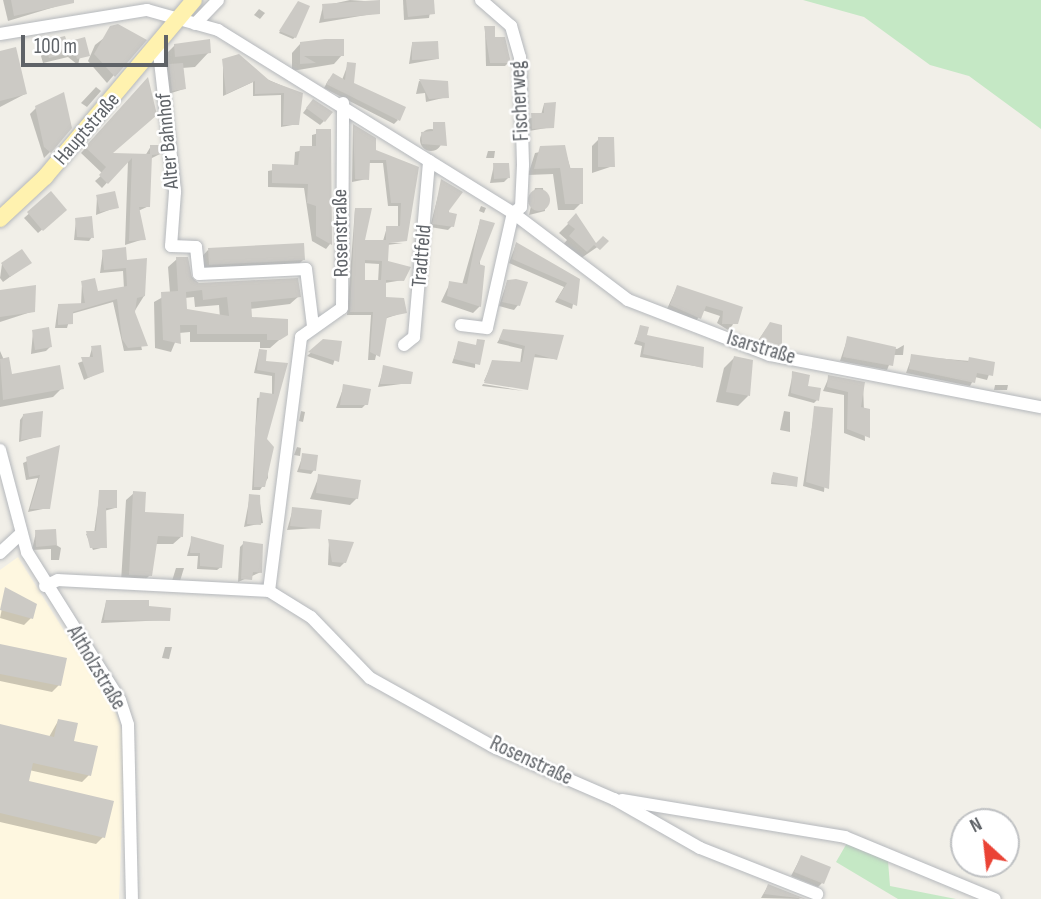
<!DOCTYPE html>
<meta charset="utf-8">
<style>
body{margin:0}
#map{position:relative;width:1041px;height:899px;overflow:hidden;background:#f1efe8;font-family:"Sofia Sans Condensed",sans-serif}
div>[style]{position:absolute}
.commercial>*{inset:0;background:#fef7e0}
.green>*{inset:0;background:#c5e8c5}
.shadow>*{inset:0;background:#0003}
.round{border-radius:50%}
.building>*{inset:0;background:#cccac5}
.roads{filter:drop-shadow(0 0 2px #b5b8bc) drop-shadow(0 0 2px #b5b8bc)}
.minor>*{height:12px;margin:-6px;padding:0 6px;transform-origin:6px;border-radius:6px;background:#fff}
.major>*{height:16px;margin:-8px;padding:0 8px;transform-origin:8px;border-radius:8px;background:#fff2af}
span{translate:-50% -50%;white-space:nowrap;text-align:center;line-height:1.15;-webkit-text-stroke:5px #fff;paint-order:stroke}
.street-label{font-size:21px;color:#5f6368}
.north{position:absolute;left:950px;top:808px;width:70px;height:70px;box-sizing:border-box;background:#fff;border:2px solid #bfc1c3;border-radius:50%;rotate:333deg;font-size:19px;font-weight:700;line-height:28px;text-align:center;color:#5f6368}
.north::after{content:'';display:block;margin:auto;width:24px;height:32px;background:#ea4335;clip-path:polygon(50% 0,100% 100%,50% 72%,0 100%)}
.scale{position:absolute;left:21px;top:35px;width:147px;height:32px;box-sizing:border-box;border:4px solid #5f6368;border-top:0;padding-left:9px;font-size:21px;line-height:24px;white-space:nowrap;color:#5f6368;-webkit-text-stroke:5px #fff;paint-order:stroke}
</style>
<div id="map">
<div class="commercial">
<div style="clip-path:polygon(18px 557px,117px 715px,125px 741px,119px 899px,0 899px,0 570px)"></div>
</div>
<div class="green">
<div style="clip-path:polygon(803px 0,1041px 0,1041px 129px,969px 76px,930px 65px,864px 17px)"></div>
<div style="clip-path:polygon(847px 843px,888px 861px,890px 886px,956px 899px,898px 899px,836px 862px)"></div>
</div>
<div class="shadow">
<div style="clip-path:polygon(3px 0,59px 0,61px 5px,8px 21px)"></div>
<div style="clip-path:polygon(350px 0,378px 2px,378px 13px,319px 23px,323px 6px)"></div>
<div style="clip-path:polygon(432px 0,429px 18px,404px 20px,403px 0)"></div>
<div style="clip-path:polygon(297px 5px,295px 37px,293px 39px,279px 33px)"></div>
<div style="clip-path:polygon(259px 9px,265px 13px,260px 19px,254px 15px)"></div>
<div style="clip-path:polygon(118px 27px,144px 40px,107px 83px,88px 61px,95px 45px)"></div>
<div style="clip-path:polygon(485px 28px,509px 62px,505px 66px,486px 66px)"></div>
<div style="clip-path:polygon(84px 39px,78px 65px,68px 57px,43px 63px,39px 49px,45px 43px)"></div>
<div style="clip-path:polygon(300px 44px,342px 55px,334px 64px,292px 71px,292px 53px)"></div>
<div style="clip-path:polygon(412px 44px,437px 59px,409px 64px)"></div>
<div style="clip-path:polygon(175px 45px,209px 52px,195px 67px,182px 68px,184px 89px,168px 94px,160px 60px)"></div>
<div style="clip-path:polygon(0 53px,25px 94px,0 107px)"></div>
<div style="clip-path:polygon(223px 60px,301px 94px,298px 124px,281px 127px,281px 95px,253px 96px,253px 82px,223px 96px)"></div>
<div style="clip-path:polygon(348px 64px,352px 84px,398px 120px,394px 124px,324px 88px,329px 79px,342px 80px)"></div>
<div style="clip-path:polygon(147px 80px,109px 155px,145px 156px,151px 146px,160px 154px,150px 159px,149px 206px,138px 211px,144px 239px,125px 245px,128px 160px,102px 188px,95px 181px,103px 174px,81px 153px)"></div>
<div style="clip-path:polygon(419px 81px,446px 83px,447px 97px,426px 102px,425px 93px,416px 94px)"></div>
<div style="clip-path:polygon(96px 87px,101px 91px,87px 107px,81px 103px)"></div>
<div style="clip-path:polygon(544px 104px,552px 127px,529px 131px,528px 119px,541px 115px)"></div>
<div style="clip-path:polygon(309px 105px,324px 121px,320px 125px,303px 113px)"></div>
<div style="clip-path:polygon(36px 108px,50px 152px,44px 158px,30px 114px)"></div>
<div style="clip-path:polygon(353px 126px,374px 139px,374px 151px,417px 168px,406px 240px,383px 241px,387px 227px,398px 228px,398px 206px,388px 206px,383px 163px,368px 163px,367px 179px,352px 182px)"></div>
<div class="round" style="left:420px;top:129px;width:22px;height:22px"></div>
<div style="clip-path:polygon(329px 130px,330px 244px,326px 249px,312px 241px,304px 188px,268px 187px,268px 171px,294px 166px,295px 152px,312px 148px,312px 135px)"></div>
<div style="clip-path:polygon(599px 139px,613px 166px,592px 173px,592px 146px)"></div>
<div style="clip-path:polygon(564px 147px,581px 203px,574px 210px,558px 210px,553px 174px,528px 175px,535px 153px)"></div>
<div style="clip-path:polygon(495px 151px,494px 158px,486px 158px,488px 151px)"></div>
<div style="clip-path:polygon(494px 165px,508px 178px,504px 182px,490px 183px)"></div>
<div style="clip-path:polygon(442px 181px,452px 226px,448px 230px,430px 227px)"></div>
<div style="clip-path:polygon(535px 188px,543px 188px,545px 211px,529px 215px)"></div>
<div style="clip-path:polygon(51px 194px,65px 210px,38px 233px,24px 218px)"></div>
<div style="clip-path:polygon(97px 197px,117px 207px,96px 215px)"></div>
<div style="clip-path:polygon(481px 206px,486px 208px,484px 213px,479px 211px)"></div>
<div style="clip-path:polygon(evenodd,355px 209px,363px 242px,403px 243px,387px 245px,387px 262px,403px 280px,385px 283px,384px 299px,405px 312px,384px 319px,375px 360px,368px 360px,371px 315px,347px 315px,355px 209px,363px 263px,379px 264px,378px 282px,363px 281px,363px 263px)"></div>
<div style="clip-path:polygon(576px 216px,595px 245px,606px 241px,577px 261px,561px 247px,567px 240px,559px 233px)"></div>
<div style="clip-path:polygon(76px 220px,92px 237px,89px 241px,74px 240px)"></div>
<div style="clip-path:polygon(480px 221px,480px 306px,473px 313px,441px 302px,450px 283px,462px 285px)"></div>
<div style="clip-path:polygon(516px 244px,578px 280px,572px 309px,555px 302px,564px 287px,509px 263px)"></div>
<div style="clip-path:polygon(208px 250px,303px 260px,289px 274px,195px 278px,194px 265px)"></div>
<div style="clip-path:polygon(103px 251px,126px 262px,144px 296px,134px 312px,142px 350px,124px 351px,113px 302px,71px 314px,67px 328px,55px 328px,58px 306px,81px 305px,82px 283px,96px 293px,124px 289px,123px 271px,100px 273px)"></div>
<div style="clip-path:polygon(evenodd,177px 259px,198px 284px,299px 296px,290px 304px,249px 309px,250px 319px,286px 334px,270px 348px,260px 348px,260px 342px,190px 342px,190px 332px,179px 333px,171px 352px,155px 348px,154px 302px,170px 293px,168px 267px,177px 259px,194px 297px,195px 307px,219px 305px,220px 318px,185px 311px,185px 298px,194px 297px)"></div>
<div style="clip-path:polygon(29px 263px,3px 282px,0 278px,2px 264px)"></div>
<div style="clip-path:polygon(507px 282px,518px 305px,514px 310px,499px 306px)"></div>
<div style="clip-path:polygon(35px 287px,34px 311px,0 322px,0 292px)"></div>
<div style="clip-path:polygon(677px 287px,741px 308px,732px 326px,728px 330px,717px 323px,720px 316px,702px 310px,696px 322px,667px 309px)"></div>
<div style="clip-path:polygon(641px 327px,645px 336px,701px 367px,640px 357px,642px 346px,634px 344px)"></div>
<div style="clip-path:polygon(766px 329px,781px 347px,777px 351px,755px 345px)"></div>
<div style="clip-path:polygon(504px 331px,556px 359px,532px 357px,526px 388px,484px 381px,493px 361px,520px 364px,522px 349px,497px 343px)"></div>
<div style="clip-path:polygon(33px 332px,50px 347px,46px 351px,31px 354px)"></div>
<div style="clip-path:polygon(848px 337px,897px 349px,904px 345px,903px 355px,893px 355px,887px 370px,840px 361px)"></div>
<div style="clip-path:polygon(324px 341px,340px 343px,333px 365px,307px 356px)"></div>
<div style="clip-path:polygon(459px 343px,476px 347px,475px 368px,452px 363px)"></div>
<div style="clip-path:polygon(92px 348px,102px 371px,84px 380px,78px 363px,89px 359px)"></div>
<div style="clip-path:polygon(0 351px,11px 376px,62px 388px,53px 397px,0 407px)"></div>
<div style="clip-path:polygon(259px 351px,264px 362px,285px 365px,265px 438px,268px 478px,260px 490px,252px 490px,257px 398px,272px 396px,272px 376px,254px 373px)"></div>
<div style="clip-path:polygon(912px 356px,993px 363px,987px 380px,975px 377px,970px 386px,906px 373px)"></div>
<div style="clip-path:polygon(734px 358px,748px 396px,738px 406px,716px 402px,724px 368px)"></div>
<div style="clip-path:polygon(384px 367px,409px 383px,378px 387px)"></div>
<div style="clip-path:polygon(793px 373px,817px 400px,814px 403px,788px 396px)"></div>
<div style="clip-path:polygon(829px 377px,863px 383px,865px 441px,844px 433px,844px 395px,823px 391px)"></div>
<div style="clip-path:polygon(483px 384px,524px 391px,482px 386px)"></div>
<div style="clip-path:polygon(995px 385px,1008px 385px,1007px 390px,994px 390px)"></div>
<div style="clip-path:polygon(344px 386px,366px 404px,362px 408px,336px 408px)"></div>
<div style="clip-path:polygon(815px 408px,831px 409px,824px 492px,803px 486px)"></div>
<div style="clip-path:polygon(301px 411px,305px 412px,303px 422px,299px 421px)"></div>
<div style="clip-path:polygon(784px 411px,790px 412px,790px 432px,780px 430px)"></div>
<div style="clip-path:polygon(23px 416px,40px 436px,19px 442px,20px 420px)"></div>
<div style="clip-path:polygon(58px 447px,48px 508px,28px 512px,38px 478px,26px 480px,23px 463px)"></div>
<div style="clip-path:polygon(297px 447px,301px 448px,300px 456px,294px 455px)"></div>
<div style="clip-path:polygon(303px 455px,314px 470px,311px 474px,297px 472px)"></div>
<div style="clip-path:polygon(319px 476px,357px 498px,350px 505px,310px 499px)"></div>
<div style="clip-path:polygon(772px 476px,774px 474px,795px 486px,771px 484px)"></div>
<div style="clip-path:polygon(100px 492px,115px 508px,104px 511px,105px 547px,93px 550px,86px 534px,94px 533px)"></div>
<div style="clip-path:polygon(134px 493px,143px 514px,181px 537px,173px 544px,155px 544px,150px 575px,142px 583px,121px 582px,126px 500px)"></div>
<div style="clip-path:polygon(250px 496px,259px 497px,263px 523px,244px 527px)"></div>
<div style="clip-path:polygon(293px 509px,318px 528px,287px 530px)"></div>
<div style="clip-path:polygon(36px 532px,61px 548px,59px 560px,51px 560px,51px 549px,32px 550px)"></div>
<div style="clip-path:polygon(192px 538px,221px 567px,217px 570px,197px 569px,198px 556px,187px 556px)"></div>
<div style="clip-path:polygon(329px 541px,345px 562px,340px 567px,328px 565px)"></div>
<div style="clip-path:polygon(244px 543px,261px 572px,238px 582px,240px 547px)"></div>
<div style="clip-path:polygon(176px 568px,184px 568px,180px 581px,172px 581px)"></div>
<div style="clip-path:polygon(6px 589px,31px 618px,24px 625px,0 618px)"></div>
<div style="clip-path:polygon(106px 602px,168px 620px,101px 623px)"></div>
<div style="clip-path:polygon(0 646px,59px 685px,52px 692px,0 681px)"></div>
<div style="clip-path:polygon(165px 647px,172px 647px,169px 659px,162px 658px)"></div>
<div style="clip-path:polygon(58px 721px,89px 775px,82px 782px,29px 770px,26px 782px,103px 837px,96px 844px,0 822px,0 726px,49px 737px)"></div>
<div style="clip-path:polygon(801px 857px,822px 883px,818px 887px,791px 876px)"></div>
<div style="clip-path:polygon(768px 886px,801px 899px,761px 898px)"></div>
</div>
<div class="building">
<div style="clip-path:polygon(11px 0,74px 0,74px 3px,14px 16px)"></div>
<div style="clip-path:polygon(380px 0,380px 14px,324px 19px,322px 4px)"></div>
<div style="clip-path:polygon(406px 0,434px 0,435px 14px,408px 17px)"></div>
<div style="clip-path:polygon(298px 1px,310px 6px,296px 38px,279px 31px)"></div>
<div style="clip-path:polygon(118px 24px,147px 40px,115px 77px,94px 54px,110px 26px)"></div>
<div style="clip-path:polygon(484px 26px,495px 26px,495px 37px,505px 37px,511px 63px,490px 63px)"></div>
<div style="clip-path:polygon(65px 36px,67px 42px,85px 37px,90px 56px,77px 59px,75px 52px,49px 58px,44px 41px)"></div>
<div style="clip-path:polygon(210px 39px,211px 53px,175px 57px,174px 44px)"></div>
<div style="clip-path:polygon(325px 39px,344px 39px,344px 56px,304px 56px,316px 63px,300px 64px,300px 42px)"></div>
<div style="clip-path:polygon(438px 41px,439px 59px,412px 60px,412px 42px)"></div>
<div style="clip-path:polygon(16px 47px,27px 94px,0 101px,0 51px)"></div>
<div style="clip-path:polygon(239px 54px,270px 81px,303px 93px,299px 125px,283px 125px,284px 93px,255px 94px,255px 81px,226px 94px,222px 59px)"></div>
<div style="clip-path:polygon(347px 62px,356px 63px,354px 83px,406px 107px,400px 121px,326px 84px,333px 73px,345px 80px)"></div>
<div style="clip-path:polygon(183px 63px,186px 89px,172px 91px,169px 64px)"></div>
<div style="clip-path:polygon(148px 77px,157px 115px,113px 153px,150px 154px,150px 145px,161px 145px,162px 154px,152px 155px,150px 207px,139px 207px,146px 240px,129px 241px,132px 158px,108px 184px,99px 175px,106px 167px,85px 147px)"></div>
<div style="clip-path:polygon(419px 79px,448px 81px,449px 98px,429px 99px)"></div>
<div style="clip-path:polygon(64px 92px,72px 128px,51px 153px,44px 147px,35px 106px)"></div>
<div style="clip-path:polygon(313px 99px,333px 112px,325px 122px,306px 108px)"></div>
<div style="clip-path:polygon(556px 102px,554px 128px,532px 129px,531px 113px,544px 113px,544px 103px)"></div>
<div style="clip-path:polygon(433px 122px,445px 122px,447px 146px,422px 144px,421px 132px,433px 131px)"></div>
<div style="clip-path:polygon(evenodd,353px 124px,376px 138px,376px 150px,419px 167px,407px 241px,389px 243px,388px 261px,411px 267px,404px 281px,386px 280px,386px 297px,404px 298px,407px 313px,387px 317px,380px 357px,370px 352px,373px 312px,350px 312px,355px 208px,372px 208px,365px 240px,386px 240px,386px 226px,400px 226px,401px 203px,391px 203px,386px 160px,370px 160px,369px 180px,355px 179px,353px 124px,365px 260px,382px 261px,381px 280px,365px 280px,365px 260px)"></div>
<div style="clip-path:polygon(316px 129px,331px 129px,332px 245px,316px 236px,316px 206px,307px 203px,308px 184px,272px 183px,272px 164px,298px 165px,300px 146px,316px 146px)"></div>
<div style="clip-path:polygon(598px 137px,614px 137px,615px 167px,598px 167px)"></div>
<div style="clip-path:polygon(565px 145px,570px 168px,583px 168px,583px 204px,565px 204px,560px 168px,534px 169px,540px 146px)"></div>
<div style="clip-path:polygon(493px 163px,509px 163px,510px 178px,494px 179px)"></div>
<div style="clip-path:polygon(441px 179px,463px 192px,448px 212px,457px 214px,454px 227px,432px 224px)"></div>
<div class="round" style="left:528px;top:189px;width:22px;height:22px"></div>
<div style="clip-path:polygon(51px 191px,67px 210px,43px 231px,27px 212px)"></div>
<div style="clip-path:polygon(115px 191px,119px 208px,100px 212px,96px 195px)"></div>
<div style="clip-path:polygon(576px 213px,596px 243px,603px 236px,609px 241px,600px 250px,594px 245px,587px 252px,569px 236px,575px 229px,567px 223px)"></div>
<div style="clip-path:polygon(92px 216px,94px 238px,77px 237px,75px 218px)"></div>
<div style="clip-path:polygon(480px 219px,495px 223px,479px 264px,485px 266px,481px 307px,447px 296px,449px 281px,467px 284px)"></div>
<div style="clip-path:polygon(516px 242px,580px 279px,577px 306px,558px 298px,567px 283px,512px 259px)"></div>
<div style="clip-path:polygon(304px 243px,305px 260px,209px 265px,208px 248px)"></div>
<div style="clip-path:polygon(126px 247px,127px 260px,147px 258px,145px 296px,137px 298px,135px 312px,148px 346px,128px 348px,122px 339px,117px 299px,73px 312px,73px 324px,58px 325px,58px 304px,85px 303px,81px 281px,95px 278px,98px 291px,127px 286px,126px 268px,104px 270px,102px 250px)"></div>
<div style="clip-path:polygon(22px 249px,32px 263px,10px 277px,1px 263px)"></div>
<div style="clip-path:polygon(evenodd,176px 257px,188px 257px,192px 278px,199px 283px,298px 278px,301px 297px,251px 302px,252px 317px,288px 319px,288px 335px,280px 340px,267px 340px,267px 334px,197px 334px,197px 325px,180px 325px,181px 344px,163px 340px,161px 292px,178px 291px,176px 257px,202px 290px,203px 300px,227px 297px,229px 316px,187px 309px,186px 292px,202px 290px)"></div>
<div style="clip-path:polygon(516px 279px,528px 282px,520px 306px,502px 302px,507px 280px)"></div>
<div style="clip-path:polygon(36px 285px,35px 312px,0 317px,0 290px)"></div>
<div style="clip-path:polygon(677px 285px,743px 307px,738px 324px,722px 324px,723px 311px,706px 306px,701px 319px,670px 305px)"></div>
<div style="clip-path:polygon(770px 322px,782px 325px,782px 348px,758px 341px)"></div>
<div style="clip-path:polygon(640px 325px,649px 327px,647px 335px,704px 347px,703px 368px,643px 354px,645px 343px,636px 340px)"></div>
<div style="clip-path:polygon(49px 327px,52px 347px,35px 350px,32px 330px)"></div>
<div style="clip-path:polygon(503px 329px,564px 335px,557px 360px,535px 354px,528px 390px,484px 383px,492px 360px,522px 362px,525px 346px,499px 339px)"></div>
<div style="clip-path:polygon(847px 336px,896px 347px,893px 366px,843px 357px)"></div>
<div style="clip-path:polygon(323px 339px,342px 341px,339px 362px,308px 352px)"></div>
<div style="clip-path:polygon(477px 339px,485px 340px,480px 365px,454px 359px,458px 341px,476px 345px)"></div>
<div style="clip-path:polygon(101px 345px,104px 372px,88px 378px,81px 357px,93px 357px,91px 346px)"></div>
<div style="clip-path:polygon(259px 349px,267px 350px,266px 361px,288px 363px,267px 439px,274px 447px,265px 487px,254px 487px,255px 432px,260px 392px,274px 394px,275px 373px,257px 370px)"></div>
<div style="clip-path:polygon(911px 354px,968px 362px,969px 357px,995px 362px,993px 376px,977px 373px,975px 383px,909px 369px)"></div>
<div style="clip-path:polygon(734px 356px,753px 360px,750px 396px,726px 392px)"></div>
<div style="clip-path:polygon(9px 357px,12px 374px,60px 365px,64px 389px,3px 400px,0 359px)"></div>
<div style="clip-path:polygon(383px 365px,413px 372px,411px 384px,380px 384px)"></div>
<div style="clip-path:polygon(792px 371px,810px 375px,808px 386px,821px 388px,819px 401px,791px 393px)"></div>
<div style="clip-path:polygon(828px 375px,865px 382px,861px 407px,870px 409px,870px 438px,847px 429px,848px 392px,827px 387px)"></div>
<div style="clip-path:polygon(343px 384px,371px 389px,368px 405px,340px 405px)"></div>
<div style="clip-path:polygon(814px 406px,833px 408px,829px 489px,806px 482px)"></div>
<div style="clip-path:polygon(43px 411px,41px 437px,21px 440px,23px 414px)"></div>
<div style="clip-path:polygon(60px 445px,50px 509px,30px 509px,40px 475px,29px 477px,26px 457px)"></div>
<div style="clip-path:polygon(302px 453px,318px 455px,316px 471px,300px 469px)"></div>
<div style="clip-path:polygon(773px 472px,798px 477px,797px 487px,771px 482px)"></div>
<div style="clip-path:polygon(318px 474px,361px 480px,358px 499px,316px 493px)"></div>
<div style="clip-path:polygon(99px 490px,117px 490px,117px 508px,106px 508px,107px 548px,90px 548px,86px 531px,96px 531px)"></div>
<div style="clip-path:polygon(133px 491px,146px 492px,145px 512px,184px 514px,183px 537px,158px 536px,152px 576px,129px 575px)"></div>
<div style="clip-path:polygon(249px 494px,260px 495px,261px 525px,247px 524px)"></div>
<div style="clip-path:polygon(292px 507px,322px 510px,320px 529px,290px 526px)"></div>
<div style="clip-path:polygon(56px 529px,57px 545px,36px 547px,35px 530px)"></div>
<div style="clip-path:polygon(191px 536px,224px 545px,222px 568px,200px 566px,200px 553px,190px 553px)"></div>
<div style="clip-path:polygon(328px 539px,354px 542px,346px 563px,332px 562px)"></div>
<div style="clip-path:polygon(243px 541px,263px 544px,262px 573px,253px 572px,252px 580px,241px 579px)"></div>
<div style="clip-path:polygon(5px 587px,37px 604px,33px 619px,0 610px)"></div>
<div style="clip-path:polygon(106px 600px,149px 600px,149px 606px,171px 608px,170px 621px,104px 620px)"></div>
<div style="clip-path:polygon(0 644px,67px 658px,61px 686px,0 674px)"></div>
<div style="clip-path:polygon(58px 719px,78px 723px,74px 741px,98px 746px,91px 776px,33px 763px,29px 781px,114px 801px,105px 838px,0 813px,0 724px,54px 737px)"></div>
<div style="clip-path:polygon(801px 855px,831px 867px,824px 884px,794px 872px)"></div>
<div style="clip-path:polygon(768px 884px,806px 899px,764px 894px)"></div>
</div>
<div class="roads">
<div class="minor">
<div style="left:481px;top:0;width:40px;rotate:41deg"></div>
<div style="left:511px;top:26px;width:32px;rotate:74deg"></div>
<div style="left:520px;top:57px;width:108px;rotate:88.4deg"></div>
<div style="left:523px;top:165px;width:42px;rotate:92.7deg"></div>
<div style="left:521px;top:207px;width:10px;rotate:143deg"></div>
<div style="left:195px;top:24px;width:33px;rotate:-46deg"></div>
<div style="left:0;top:34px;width:149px;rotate:-9.3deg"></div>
<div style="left:147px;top:10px;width:74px;rotate:15.7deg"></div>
<div style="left:218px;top:30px;width:347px;rotate:31.8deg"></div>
<div style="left:513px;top:213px;width:144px;rotate:37.1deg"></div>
<div style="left:628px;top:300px;width:152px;rotate:21.2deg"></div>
<div style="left:770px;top:355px;width:276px;rotate:10.9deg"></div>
<div style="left:158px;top:44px;width:149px;rotate:83.4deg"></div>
<div style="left:175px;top:192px;width:54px;rotate:94.2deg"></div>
<div style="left:171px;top:246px;width:25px;rotate:2deg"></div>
<div style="left:196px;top:247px;width:27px;rotate:84deg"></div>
<div style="left:199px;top:274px;width:107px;rotate:-2.7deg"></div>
<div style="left:306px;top:269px;width:57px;rotate:83deg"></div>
<div style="left:461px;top:325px;width:26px;rotate:7deg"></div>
<div style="left:487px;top:328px;width:118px;rotate:-77.3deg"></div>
<div style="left:404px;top:345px;width:13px;rotate:-39deg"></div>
<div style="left:414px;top:337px;width:177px;rotate:-85.1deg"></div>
<div style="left:0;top:450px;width:106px;rotate:75.2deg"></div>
<div style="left:27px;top:552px;width:175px;rotate:57.9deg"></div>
<div style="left:120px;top:700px;width:26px;rotate:72deg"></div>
<div style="left:128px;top:725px;width:174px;rotate:88.7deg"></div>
<div style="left:0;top:553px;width:26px;rotate:-43deg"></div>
<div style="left:45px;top:586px;width:14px;rotate:-25deg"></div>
<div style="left:58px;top:580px;width:211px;rotate:3deg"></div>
<div style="left:269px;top:591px;width:256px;rotate:-82.8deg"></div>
<div style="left:301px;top:337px;width:50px;rotate:-35.3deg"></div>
<div style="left:342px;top:308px;width:205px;rotate:-89.7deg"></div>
<div style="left:269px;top:591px;width:49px;rotate:31.8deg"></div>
<div style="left:311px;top:617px;width:85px;rotate:46deg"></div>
<div style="left:370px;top:678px;width:144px;rotate:29.1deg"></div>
<div style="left:496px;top:748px;width:129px;rotate:23.4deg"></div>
<div style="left:614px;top:799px;width:99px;rotate:29.7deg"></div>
<div style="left:700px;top:848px;width:126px;rotate:21.5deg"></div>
<div style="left:622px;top:800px;width:226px;rotate:9.4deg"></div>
<div style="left:845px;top:837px;width:162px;rotate:22.5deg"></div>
</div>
<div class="major">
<div style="left:0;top:219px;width:62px;rotate:-43deg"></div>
<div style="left:45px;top:177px;width:231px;rotate:-49.9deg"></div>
</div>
</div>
<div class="street-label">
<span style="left:520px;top:101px;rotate:-93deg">Fischerweg</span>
<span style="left:87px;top:129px;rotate:-49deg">Hauptstraße</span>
<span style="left:168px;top:141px;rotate:-95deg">Alter Bahnhof</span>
<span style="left:341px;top:233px;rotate:-91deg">Rosenstraße</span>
<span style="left:422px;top:256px;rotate:-85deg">Tradtfeld</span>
<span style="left:761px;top:348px;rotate:17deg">Isarstraße</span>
<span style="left:96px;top:668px;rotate:59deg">Altholzstraße</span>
<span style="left:531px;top:761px;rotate:25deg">Rosenstraße</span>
</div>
<div class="north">N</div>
<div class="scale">100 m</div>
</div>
